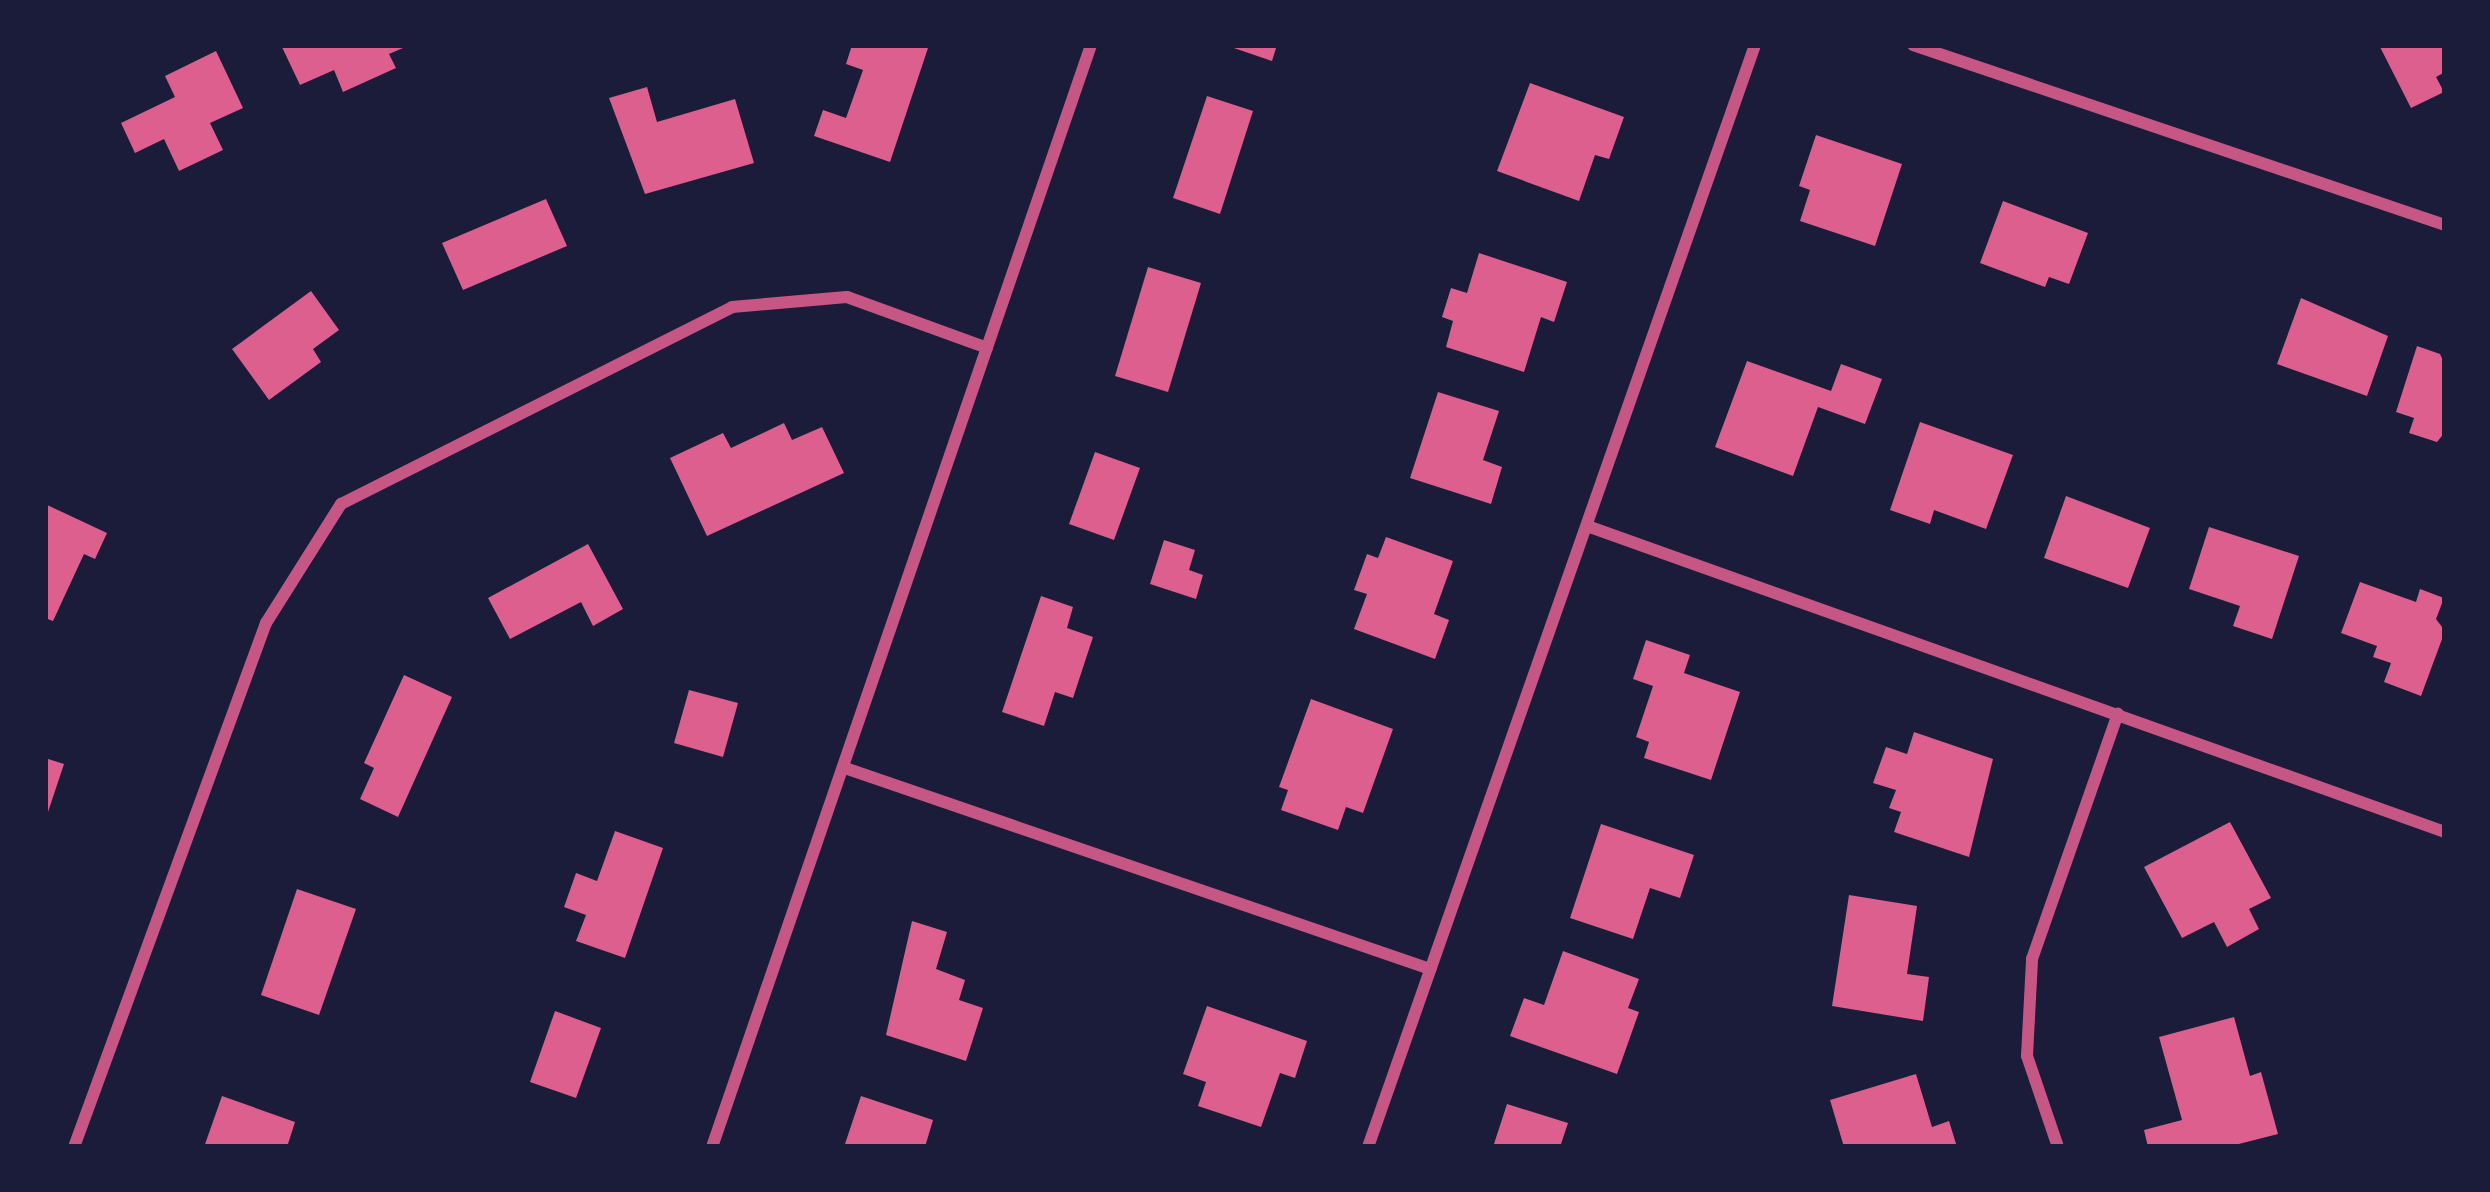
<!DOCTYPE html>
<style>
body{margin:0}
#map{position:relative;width:2490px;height:1192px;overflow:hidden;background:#1b1b3a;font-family:"IBM Plex Sans",sans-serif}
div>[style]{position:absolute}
.building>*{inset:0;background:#dd5f8e}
.minor>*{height:12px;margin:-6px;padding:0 6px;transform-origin:6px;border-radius:6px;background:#c65784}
span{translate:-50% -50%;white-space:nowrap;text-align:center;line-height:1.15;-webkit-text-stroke:12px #1b1b3a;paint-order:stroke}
.frame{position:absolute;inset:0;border:48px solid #1b1b3a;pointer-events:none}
</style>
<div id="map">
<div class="building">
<div style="clip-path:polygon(281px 45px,410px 45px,389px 54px,396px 68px,343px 92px,334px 70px,300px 85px)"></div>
<div style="clip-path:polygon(852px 45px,929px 45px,890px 162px,814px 136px,823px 110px,846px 118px,863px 70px,846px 64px)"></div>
<div style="clip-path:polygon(1225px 45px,1277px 45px,1272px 61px)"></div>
<div style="clip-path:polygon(2379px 45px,2445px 45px,2445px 72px,2436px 77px,2444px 92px,2411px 108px)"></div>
<div style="clip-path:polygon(216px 51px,243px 108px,210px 123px,223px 150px,179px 171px,164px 139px,135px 153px,121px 123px,175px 97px,165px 76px)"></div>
<div style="clip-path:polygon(1530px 83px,1624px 117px,1609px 159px,1595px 155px,1579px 201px,1497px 171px)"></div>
<div style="clip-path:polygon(647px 87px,657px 122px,735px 99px,754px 163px,645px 194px,609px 98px)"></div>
<div style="clip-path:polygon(1207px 96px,1253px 111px,1220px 214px,1173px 198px)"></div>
<div style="clip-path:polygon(1816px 135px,1902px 164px,1875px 246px,1800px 221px,1810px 190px,1799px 186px)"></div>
<div style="clip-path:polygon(546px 199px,567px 246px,463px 290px,442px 243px)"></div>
<div style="clip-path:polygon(2003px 201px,2088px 233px,2069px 284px,2049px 277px,2045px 287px,1980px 263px)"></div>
<div style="clip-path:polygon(1479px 253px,1567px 282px,1554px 322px,1541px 317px,1524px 372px,1446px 347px,1453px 321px,1442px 317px,1451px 288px,1467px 293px)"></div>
<div style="clip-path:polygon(1148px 267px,1201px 283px,1168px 392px,1115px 376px)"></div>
<div style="clip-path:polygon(311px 291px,339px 330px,313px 349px,321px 362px,269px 400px,232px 349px)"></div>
<div style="clip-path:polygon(2301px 298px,2388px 336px,2367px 396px,2277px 364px)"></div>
<div style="clip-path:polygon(2417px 346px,2440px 354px,2445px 365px,2445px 432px,2437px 442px,2409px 433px,2414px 418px,2396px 412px)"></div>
<div style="clip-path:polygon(1747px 361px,1831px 391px,1841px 364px,1882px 379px,1865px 424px,1818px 407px,1793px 476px,1715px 447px)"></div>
<div style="clip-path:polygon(1438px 392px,1499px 411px,1483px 460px,1502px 467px,1491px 504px,1410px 478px)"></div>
<div style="clip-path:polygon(1920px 422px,2013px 455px,1986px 529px,1934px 510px,1930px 524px,1890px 510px)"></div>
<div style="clip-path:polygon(784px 423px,792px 440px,822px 427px,844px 473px,707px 536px,670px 458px,723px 433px,731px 448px)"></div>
<div style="clip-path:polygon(1095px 452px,1140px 468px,1114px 540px,1069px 524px)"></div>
<div style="clip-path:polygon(2066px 496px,2150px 528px,2128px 588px,2044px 558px)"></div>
<div style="clip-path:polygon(45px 504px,107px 533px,95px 559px,84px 554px,53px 621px,45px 618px)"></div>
<div style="clip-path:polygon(2209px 527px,2299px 556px,2272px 639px,2233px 626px,2240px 606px,2189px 589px)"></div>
<div style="clip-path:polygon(1386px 537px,1453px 561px,1434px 614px,1449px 620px,1435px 659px,1354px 629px,1367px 594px,1354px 590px,1367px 554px,1378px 558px)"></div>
<div style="clip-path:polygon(1164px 540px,1195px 550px,1189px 570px,1203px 575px,1196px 599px,1150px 584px)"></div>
<div style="clip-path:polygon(588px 544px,623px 609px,593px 626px,581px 602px,510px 639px,488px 598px)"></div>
<div style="clip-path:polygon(2360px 582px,2416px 602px,2420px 589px,2444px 598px,2436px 619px,2445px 631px,2421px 696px,2384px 682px,2391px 663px,2373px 657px,2377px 646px,2341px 633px)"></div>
<div style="clip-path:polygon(1041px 596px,1073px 607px,1067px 628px,1093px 637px,1073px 698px,1055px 692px,1044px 726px,1002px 712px)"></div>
<div style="clip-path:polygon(1646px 640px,1690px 655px,1684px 673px,1740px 692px,1711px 780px,1644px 758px,1649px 742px,1636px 737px,1653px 686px,1633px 679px)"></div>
<div style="clip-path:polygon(404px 675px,452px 697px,398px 817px,360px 799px,374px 768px,364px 763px)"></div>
<div style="clip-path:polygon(689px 690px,738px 703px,723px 757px,674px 743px)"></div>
<div style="clip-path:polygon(1311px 699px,1393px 729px,1363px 813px,1346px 807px,1338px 830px,1281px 810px,1288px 790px,1279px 787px)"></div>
<div style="clip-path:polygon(1914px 732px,1993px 759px,1969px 857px,1894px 832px,1901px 812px,1889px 808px,1896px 790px,1873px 783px,1886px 747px,1907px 754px)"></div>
<div style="clip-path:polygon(45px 758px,64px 764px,46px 818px,45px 818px)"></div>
<div style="clip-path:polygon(2230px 822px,2271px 898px,2249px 909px,2259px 929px,2227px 947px,2214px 922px,2182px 938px,2144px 867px)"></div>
<div style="clip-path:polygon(1601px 824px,1694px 855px,1680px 898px,1650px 888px,1633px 939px,1570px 918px)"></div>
<div style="clip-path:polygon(615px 831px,663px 848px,625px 958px,576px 941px,586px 915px,564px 907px,576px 873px,597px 881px)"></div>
<div style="clip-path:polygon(297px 889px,356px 909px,319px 1015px,261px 995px)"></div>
<div style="clip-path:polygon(1849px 895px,1917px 906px,1907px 974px,1929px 977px,1923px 1021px,1832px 1006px)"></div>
<div style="clip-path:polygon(912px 921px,947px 932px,936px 969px,965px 980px,959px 1000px,983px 1008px,966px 1061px,886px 1035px)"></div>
<div style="clip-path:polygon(1563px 951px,1639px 979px,1628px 1008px,1639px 1012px,1617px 1074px,1510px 1036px,1524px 998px,1544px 1005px)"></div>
<div style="clip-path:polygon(1207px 1006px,1307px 1041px,1295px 1078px,1280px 1073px,1261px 1127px,1198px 1106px,1206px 1082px,1183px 1074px)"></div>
<div style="clip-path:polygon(555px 1011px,601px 1028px,576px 1098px,530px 1082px)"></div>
<div style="clip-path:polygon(2234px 1017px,2250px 1076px,2261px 1072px,2278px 1134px,2227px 1147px,2148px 1147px,2144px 1130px,2182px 1120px,2159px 1037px)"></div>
<div style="clip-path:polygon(1916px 1074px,1932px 1127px,1949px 1121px,1957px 1147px,1844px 1147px,1830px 1100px)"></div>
<div style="clip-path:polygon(222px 1096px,295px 1122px,287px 1147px,204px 1147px)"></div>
<div style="clip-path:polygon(861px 1096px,933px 1120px,925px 1147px,844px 1147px)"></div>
<div style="clip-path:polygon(1507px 1104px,1568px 1123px,1560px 1147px,1493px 1147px)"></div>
</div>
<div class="minor">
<div style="left:1913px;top:45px;width:562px;rotate:18.69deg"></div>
<div style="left:1590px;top:527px;width:908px;rotate:19.63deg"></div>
<div style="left:845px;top:768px;width:619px;rotate:18.96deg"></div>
<div style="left:74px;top:1147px;width:558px;rotate:-69.88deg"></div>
<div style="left:266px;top:623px;width:141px;rotate:-57.8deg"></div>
<div style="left:341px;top:504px;width:438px;rotate:-26.7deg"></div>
<div style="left:732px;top:307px;width:115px;rotate:-5deg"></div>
<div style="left:847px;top:297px;width:149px;rotate:20deg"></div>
<div style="left:712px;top:1147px;width:1165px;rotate:-71.02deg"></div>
<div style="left:1368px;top:1147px;width:1168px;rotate:-70.65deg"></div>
<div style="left:2058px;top:1147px;width:96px;rotate:-108.8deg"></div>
<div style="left:2027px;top:1056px;width:97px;rotate:-87deg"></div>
<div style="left:2032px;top:959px;width:260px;rotate:-70.7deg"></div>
</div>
<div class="frame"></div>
</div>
